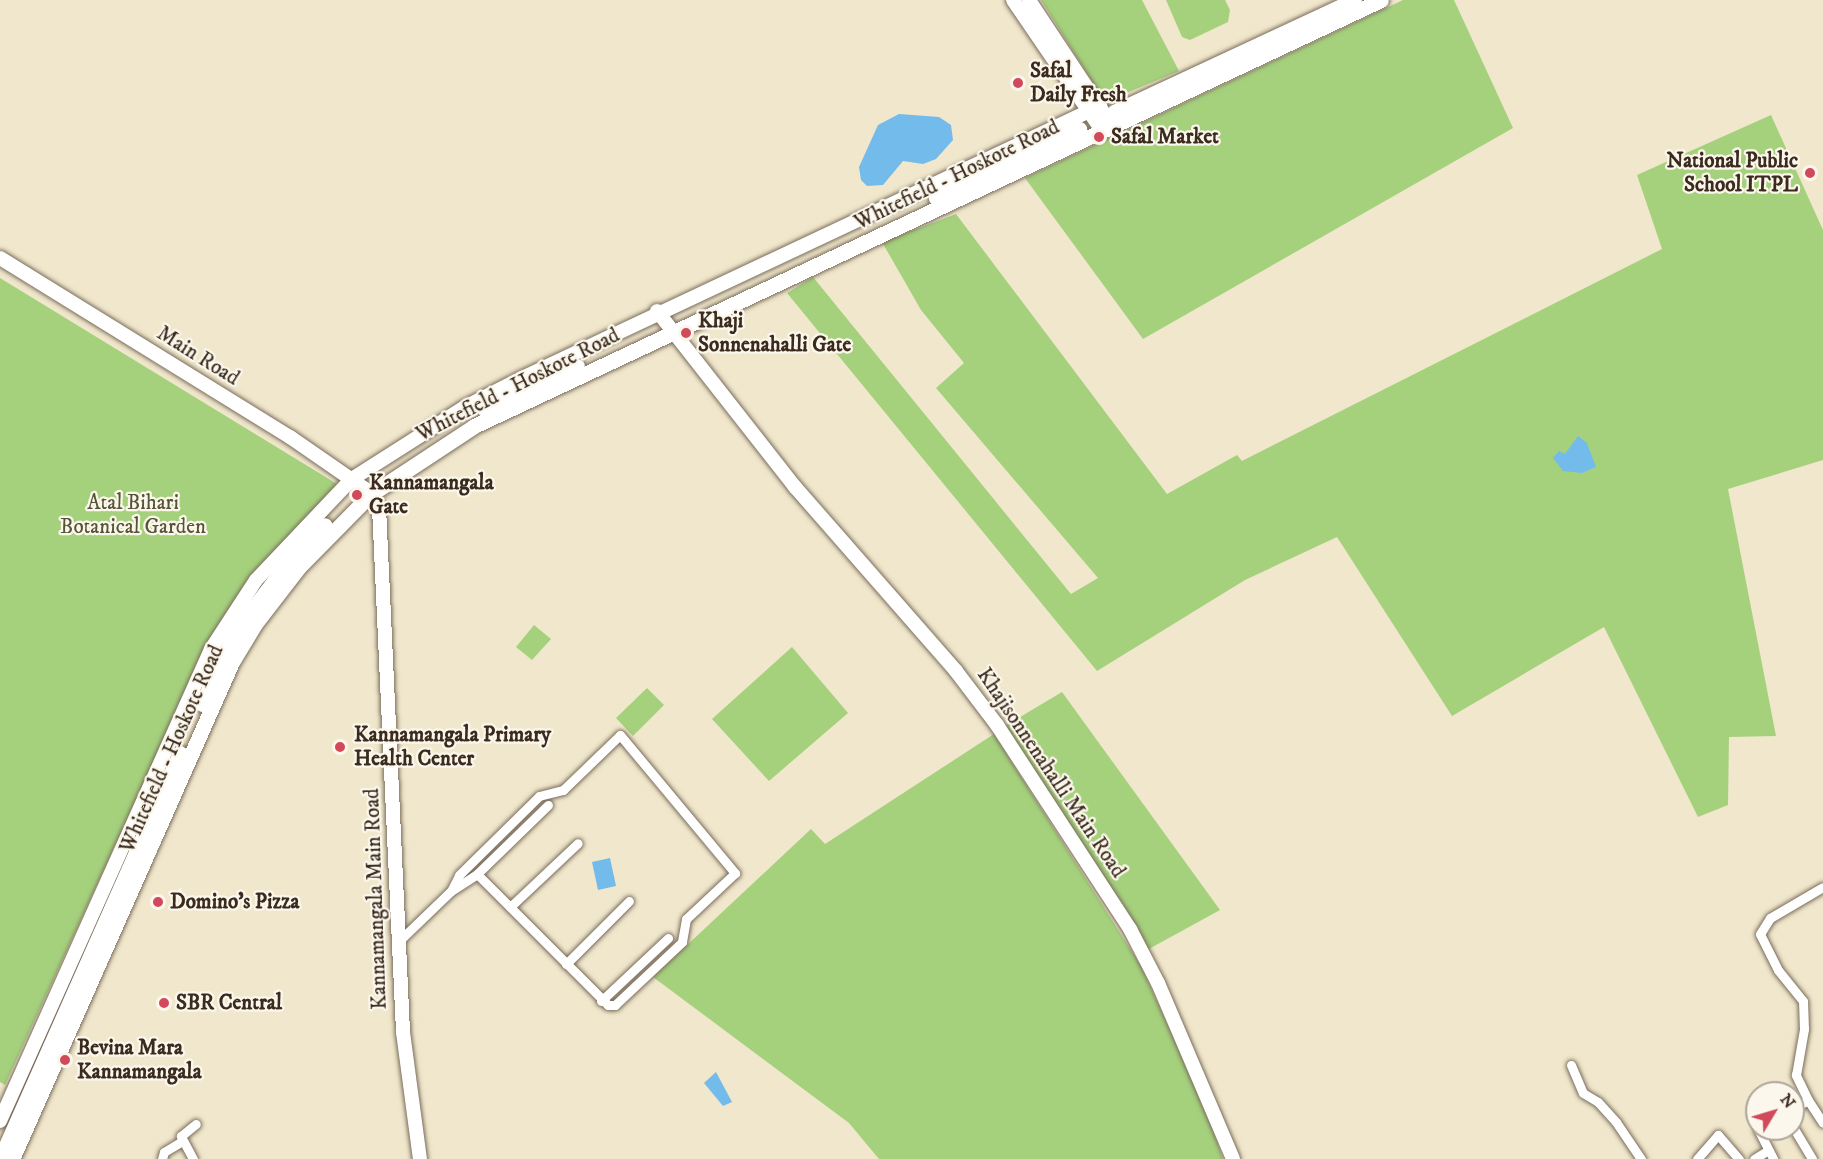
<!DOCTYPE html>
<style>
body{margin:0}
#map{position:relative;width:1823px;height:1159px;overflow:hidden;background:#f0e7cc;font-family:"IM FELL DW Pica",serif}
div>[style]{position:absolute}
.green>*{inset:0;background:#a5d17d}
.water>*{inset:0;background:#73bbeb}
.roads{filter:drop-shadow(0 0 2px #7a6c5b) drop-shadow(0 0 2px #7a6c5b)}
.street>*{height:9px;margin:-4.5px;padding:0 4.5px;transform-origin:4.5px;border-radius:4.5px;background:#fff}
.secondary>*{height:14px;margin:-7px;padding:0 7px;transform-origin:7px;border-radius:7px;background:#fff}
.primary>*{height:15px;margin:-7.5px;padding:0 7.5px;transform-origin:7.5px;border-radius:7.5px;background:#fff}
.dots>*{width:16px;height:16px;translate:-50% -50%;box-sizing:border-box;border:3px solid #fbf7ec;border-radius:50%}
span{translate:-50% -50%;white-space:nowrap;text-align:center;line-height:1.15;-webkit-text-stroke:4.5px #fbf7ec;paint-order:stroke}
.poi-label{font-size:21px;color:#3b2a1e;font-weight:700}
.left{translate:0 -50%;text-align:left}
.right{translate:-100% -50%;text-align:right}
.street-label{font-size:21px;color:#3b2a1e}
.park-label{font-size:21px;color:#565436}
.north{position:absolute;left:1745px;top:1081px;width:60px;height:60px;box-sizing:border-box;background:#fbf7ec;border:2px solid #aea59a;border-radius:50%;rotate:52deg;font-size:16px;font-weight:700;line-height:24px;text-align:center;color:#3b2a1e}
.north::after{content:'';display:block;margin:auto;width:21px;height:27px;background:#d1495b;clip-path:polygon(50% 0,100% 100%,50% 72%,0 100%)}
</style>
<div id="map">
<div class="green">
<div style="clip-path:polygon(1041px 0,1142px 0,1179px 71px,1105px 102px)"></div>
<div style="clip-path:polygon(1166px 0,1225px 0,1230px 10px,1228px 22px,1190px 40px,1182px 37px)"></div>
<div style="clip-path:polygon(1403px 0,1454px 0,1513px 128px,1143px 339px,1025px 178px)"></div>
<div style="clip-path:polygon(1771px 115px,1823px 230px,1823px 460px,1728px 489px,1776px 736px,1729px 737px,1728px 805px,1698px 817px,1604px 627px,1452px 716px,1337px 537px,1245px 580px,1097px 671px,787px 293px,813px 277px,1071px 594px,1098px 578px,936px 388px,964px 363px,921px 310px,882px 242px,956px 214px,1167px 494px,1237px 455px,1242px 461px,1662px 249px,1637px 175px)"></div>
<div style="clip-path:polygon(0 278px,337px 484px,250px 580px,207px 645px,5px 1085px,0 1082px)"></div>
<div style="clip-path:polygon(534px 625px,551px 639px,532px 660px,516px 647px)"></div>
<div style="clip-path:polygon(792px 647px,848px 713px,769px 781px,712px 719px)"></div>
<div style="clip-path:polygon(647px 688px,664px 705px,633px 736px,616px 718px)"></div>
<div style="clip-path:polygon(1062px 692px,1220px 910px,1147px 950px,1005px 726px)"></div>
<div style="clip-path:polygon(994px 734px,1141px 966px,1206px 1110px,1223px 1159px,879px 1159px,849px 1123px,653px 977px,811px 829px,825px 844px)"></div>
</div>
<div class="water">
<div style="clip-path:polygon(899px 114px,939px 117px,951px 125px,953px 140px,936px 159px,923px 164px,903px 161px,883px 185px,867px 186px,861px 180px,859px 167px,878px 125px)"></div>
<div style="clip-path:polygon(1578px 436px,1587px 443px,1596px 467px,1582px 473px,1563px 471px,1553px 458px,1559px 451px,1565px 454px)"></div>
<div style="clip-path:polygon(610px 858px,616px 886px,598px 890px,592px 862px)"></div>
<div style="clip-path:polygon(716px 1072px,732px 1102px,723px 1106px,704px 1083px)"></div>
</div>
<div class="roads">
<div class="street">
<div style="left:451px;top:891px;width:18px;rotate:-63deg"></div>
<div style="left:459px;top:875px;width:112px;rotate:-44.6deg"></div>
<div style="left:539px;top:796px;width:25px;rotate:-14deg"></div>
<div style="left:563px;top:790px;width:79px;rotate:-44deg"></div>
<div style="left:620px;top:735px;width:180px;rotate:50.2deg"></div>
<div style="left:735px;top:873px;width:67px;rotate:136.8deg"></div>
<div style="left:686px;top:919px;width:23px;rotate:100deg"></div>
<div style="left:682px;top:942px;width:92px;rotate:136.8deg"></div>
<div style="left:615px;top:1005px;width:7px;rotate:180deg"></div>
<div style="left:608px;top:1005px;width:185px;rotate:-135deg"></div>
<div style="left:510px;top:907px;width:93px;rotate:-43.3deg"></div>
<div style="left:400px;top:940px;width:71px;rotate:-43.9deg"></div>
<div style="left:451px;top:891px;width:31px;rotate:-33deg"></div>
<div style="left:477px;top:874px;width:99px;rotate:-44.2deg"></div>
<div style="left:566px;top:964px;width:89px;rotate:-45deg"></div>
<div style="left:601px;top:1001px;width:92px;rotate:-43.2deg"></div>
<div style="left:1571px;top:1065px;width:30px;rotate:67deg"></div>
<div style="left:1583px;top:1093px;width:17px;rotate:31deg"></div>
<div style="left:1598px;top:1102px;width:27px;rotate:48deg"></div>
<div style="left:1616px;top:1122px;width:45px;rotate:56deg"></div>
<div style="left:1808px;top:1100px;width:28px;rotate:-116deg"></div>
<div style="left:1796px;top:1075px;width:47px;rotate:-80.1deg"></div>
<div style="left:1804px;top:1029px;width:28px;rotate:-92deg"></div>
<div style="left:1803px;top:1001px;width:40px;rotate:-129deg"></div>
<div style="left:1778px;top:970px;width:40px;rotate:-116.6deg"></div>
<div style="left:1760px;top:934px;width:19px;rotate:-58deg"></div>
<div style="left:1770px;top:918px;width:61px;rotate:-30.3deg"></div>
<div style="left:1793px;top:1109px;width:17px;rotate:-31deg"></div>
<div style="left:1808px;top:1100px;width:27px;rotate:57deg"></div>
<div style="left:1793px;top:1127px;width:37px;rotate:59deg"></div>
<div style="left:1758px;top:1129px;width:34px;rotate:63deg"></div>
<div style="left:162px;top:1159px;width:7px;rotate:-74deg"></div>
<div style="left:164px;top:1152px;width:21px;rotate:-31deg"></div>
<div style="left:193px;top:1159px;width:26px;rotate:-118deg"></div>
<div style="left:181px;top:1136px;width:19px;rotate:-39deg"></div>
<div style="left:1697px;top:1159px;width:32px;rotate:-49deg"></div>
<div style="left:1718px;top:1135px;width:32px;rotate:49deg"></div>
<div style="left:1754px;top:1159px;width:15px;rotate:-32deg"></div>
</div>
<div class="secondary">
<div style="left:1013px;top:0;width:156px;rotate:55.7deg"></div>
<div style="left:1029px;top:0;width:149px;rotate:56.5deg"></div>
<div style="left:0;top:258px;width:341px;rotate:31.7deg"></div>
<div style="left:290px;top:437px;width:91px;rotate:34.7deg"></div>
<div style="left:365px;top:489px;width:23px;rotate:52deg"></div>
<div style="left:379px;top:507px;width:526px;rotate:87.38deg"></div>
<div style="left:403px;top:1032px;width:128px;rotate:82.4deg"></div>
<div style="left:657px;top:311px;width:224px;rotate:51.9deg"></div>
<div style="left:795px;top:487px;width:244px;rotate:48.8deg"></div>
<div style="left:956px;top:671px;width:68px;rotate:52.8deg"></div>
<div style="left:997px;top:725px;width:244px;rotate:56.9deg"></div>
<div style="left:1130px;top:929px;width:61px;rotate:62.6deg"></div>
<div style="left:1158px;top:983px;width:191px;rotate:66.9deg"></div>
<div style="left:0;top:1121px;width:517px;rotate:-65.91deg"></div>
<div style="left:211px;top:649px;width:82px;rotate:-56.9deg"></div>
<div style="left:256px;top:580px;width:139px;rotate:-46.5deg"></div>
<div style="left:352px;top:479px;width:134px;rotate:-32.5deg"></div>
<div style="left:465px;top:407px;width:64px;rotate:-27deg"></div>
<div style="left:522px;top:378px;width:639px;rotate:-25.2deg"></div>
</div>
<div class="primary">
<div style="left:1114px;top:112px;width:265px;rotate:-25deg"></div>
<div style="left:936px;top:198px;width:159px;rotate:-25.8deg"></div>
<div style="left:485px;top:410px;width:102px;rotate:-25.6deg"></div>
<div style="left:202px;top:704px;width:52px;rotate:-66.4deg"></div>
<div style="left:223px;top:656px;width:43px;rotate:-59.3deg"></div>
<div style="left:245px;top:619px;width:74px;rotate:-52.7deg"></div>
<div style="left:290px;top:560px;width:49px;rotate:-45deg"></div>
<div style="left:0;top:1159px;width:444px;rotate:-66.1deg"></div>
<div style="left:12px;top:1159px;width:544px;rotate:-66.12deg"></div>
<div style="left:232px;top:662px;width:44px;rotate:-58.8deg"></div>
<div style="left:255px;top:624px;width:72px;rotate:-52.3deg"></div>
<div style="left:299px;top:567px;width:103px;rotate:-45.4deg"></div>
<div style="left:371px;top:494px;width:123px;rotate:-33.4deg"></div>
<div style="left:474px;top:426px;width:1002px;rotate:-25.16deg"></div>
</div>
</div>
<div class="dots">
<div style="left:1018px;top:83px;background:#d1495b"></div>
<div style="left:1099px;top:137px;background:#d1495b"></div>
<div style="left:1810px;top:173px;background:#d1495b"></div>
<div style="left:686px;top:333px;background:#d1495b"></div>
<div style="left:357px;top:495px;background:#d1495b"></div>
<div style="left:340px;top:747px;background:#d1495b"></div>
<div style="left:158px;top:902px;background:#d1495b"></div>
<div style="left:164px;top:1003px;background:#d1495b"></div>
<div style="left:65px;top:1060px;background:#d1495b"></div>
</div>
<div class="poi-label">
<span class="left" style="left:1030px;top:83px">Safal<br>Daily Fresh</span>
<span class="left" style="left:1111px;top:137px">Safal Market</span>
<span class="right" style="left:1798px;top:173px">National Public<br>School ITPL</span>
<span class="left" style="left:698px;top:333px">Khaji<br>Sonnenahalli Gate</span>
<span class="left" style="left:369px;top:495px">Kannamangala<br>Gate</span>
<span class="left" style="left:354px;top:747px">Kannamangala Primary<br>Health Center</span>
<span class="left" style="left:170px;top:902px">Domino's Pizza</span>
<span class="left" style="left:176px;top:1003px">SBR Central</span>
<span class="left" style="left:77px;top:1060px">Bevina Mara<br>Kannamangala</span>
</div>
<div class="street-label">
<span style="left:957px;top:175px;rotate:-26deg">Whitefield - Hoskote Road</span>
<span style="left:198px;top:356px;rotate:32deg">Main Road</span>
<span style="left:518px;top:385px;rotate:-27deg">Whitefield - Hoskote Road</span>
<span style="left:172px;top:749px;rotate:-66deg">Whitefield - Hoskote Road</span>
<span style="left:1051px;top:773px;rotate:56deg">Khajisonnenahalli Main Road</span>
<span style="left:376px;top:899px;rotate:-92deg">Kannamangala Main Road</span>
</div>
<div class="park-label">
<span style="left:133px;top:515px">Atal Bihari<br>Botanical Garden</span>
</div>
<div class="north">N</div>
</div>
